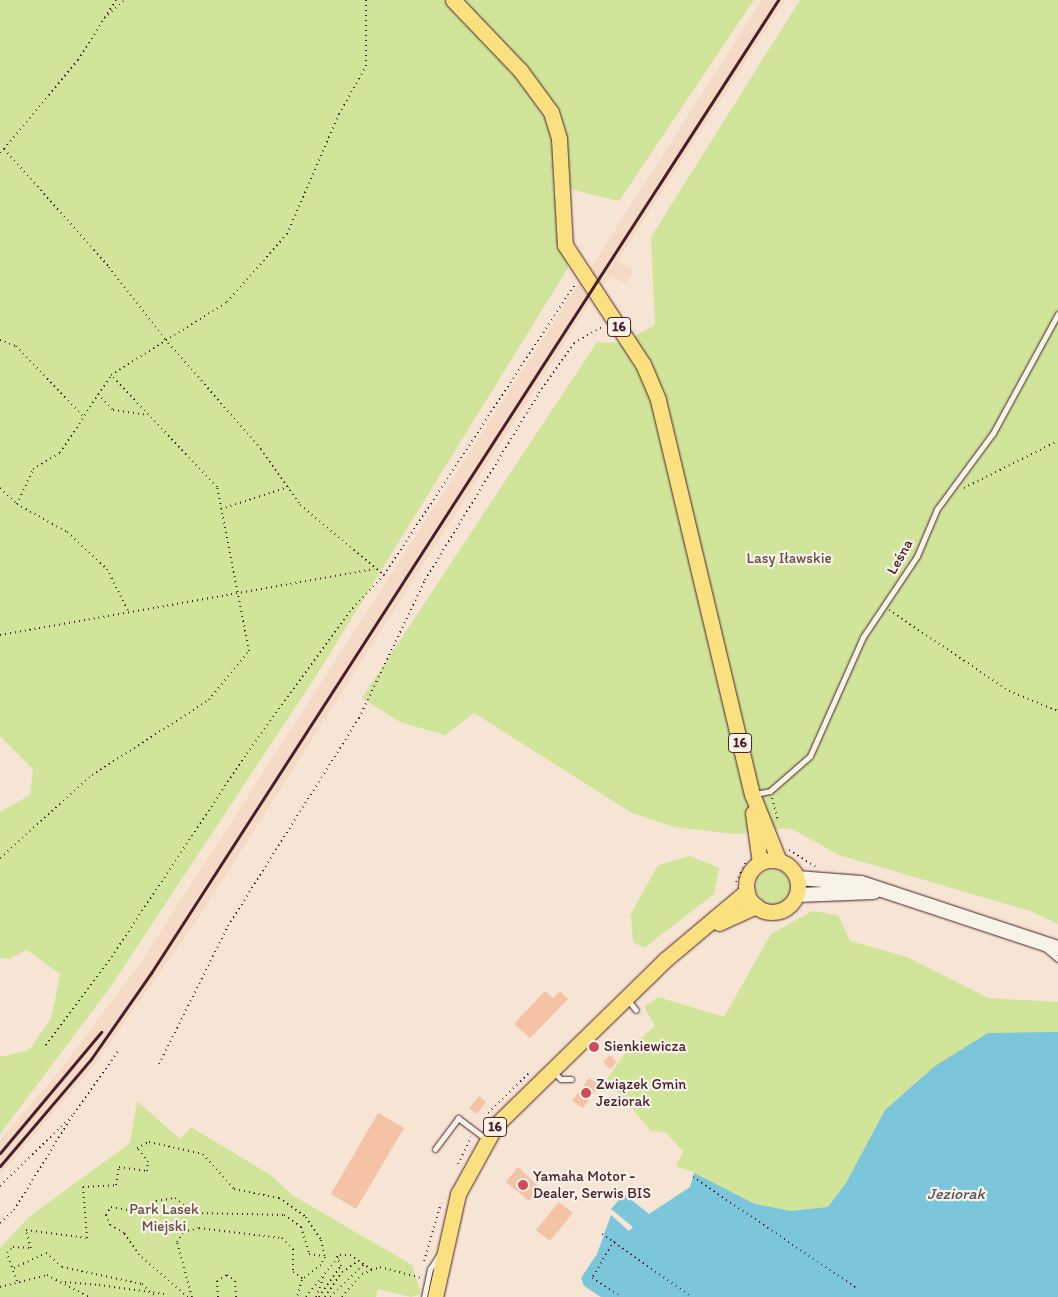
<!DOCTYPE html>
<meta charset="utf-8">
<style>
body{margin:0}
#map{position:relative;width:1058px;height:1297px;overflow:hidden;background:#f6e4d4;font-family:Itim,sans-serif}
div>[style]{position:absolute}
.built>*{inset:0;background:#f5dac6}
.green>*{inset:0;background:#d0e599}
.round{border-radius:50%}
.water>*{inset:0;background:#7cc6dc}
.building>*{inset:0;background:#f4c2a4}
.path>*{height:2px;margin-top:-1px;transform-origin:0;background:repeating-linear-gradient(90deg,#4a1f2b 0 1px,transparent 0 5px)}
.roads{filter:drop-shadow(0 0 1px #4a1f2b) drop-shadow(0 0 1px #4a1f2b)}
.lane>*{height:5px;margin:-2.5px;padding:0 2.5px;transform-origin:2.5px;border-radius:2.5px;background:#f7f3e8}
.secondary>*{height:14px;margin:-7px;padding:0 7px;transform-origin:7px;border-radius:7px;background:#f7f3e8}
.primary>*{height:15px;margin:-7.5px;padding:0 7.5px;transform-origin:7.5px;border-radius:7.5px;background:#fbe080}
.primary>.ring{margin:-7.5px;padding:0;box-sizing:content-box;background:none;border:15px solid #fbe080;border-radius:50%}
.rail>*{height:3px;margin:-1.5px;padding:0 1.5px;transform-origin:1.5px;border-radius:1.5px;background:#4a1f2b}
.path-bridge>*{height:2px;margin-top:-1px;transform-origin:0;background:repeating-linear-gradient(90deg,#4a1f2b 0 1px,transparent 0 5px)}
.dots>*{width:14px;height:14px;translate:-50% -50%;box-sizing:border-box;border:2px solid #f7f3e8;border-radius:50%}
span{translate:-50% -50%;white-space:nowrap;text-align:center;line-height:1.15;-webkit-text-stroke:4.5px #f7f3e8;paint-order:stroke}
.shield-label span{padding:1px 4px;background:#f7f3e8;border:1px solid;border-radius:4px;-webkit-text-stroke-width:0}
.shield-label{font-size:14px;color:#4a1f2b;font-weight:700}
.street-label{font-size:15px;color:#4a1f2b}
.park-label{font-size:15px;color:#6c5046}
.poi-label{font-size:15px;color:#4a1f2b}
.left{translate:0 -50%;text-align:left}
.water-label{font-size:16px;color:#595160;font-style:italic}
</style>
<div id="map">
<div class="built">
<div style="clip-path:polygon(762px 0,785px 0,618px 260px,634px 271px,626px 284px,612px 275px,600px 289px,588px 272px)"></div>
<div style="clip-path:polygon(579px 283px,591px 301px,199px 917px,96px 1063px,0 1175px,0 1140px,57px 1074px,139px 965px)"></div>
</div>
<div class="green">
<div style="clip-path:polygon(0 0,754px 0,619px 201px,553px 185px,568px 268px,314px 679px,109px 989px,0 1134px,0 1057px,29px 1050px,51px 1019px,60px 974px,27px 950px,9px 959px,0 958px,0 812px,30px 795px,33px 769px,0 736px)"></div>
<div style="clip-path:polygon(800px 0,1058px 0,1058px 924px,1030px 911px,839px 855px,790px 828px,735px 834px,675px 827px,632px 813px,474px 713px,445px 735px,400px 722px,362px 698px,597px 342px,622px 343px,655px 325px,651px 237px)"></div>
<div style="clip-path:polygon(690px 856px,719px 868px,714px 894px,644px 948px,633px 942px,631px 914px,658px 865px)"></div>
<div class="round" style="left:756px;top:870px;width:34px;height:34px"></div>
<div style="clip-path:polygon(812px 911px,838px 915px,850px 941px,907px 957px,988px 998px,1058px 1002px,1058px 1032px,1013px 1033px,828px 1234px,693px 1178px,694px 1172px,676px 1166px,683px 1151px,665px 1132px,651px 1131px,607px 1079px,629px 1048px,655px 1026px,644px 1007px,658px 997px,724px 1017px,771px 934px)"></div>
<div style="clip-path:polygon(137px 1101px,180px 1139px,191px 1127px,272px 1176px,292px 1195px,412px 1265px,421px 1294px,411px 1297px,378px 1289px,376px 1297px,0 1297px,0 1248px,30px 1216px,130px 1143px)"></div>
</div>
<div class="water">
<div style="clip-path:polygon(1058px 1032px,1058px 1297px,601px 1297px,584px 1286px,581px 1278px,597px 1254px,611px 1215px,629px 1231px,633px 1227px,611px 1209px,624px 1194px,649px 1214px,690px 1187px,694px 1173px,755px 1204px,791px 1211px,828px 1207px,846px 1183px,885px 1110px,935px 1066px,988px 1033px)"></div>
</div>
<div class="building">
<div style="clip-path:polygon(545px 991px,553px 998px,560px 991px,568px 999px,530px 1038px,514px 1024px)"></div>
<div style="clip-path:polygon(610px 1055px,617px 1062px,610px 1069px,603px 1062px)"></div>
<div style="clip-path:polygon(589px 1078px,599px 1085px,583px 1108px,572px 1101px)"></div>
<div style="clip-path:polygon(479px 1096px,486px 1102px,477px 1114px,469px 1108px)"></div>
<div style="clip-path:polygon(378px 1113px,404px 1128px,356px 1209px,331px 1194px)"></div>
<div style="clip-path:polygon(518px 1167px,540px 1188px,529px 1201px,506px 1182px)"></div>
<div style="clip-path:polygon(559px 1202px,573px 1213px,550px 1241px,536px 1230px)"></div>
</div>
<div class="path">
<div style="left:104px;top:18px;width:28px;rotate:-41deg"></div>
<div style="left:4px;top:149px;width:116px;rotate:-50.3deg"></div>
<div style="left:78px;top:60px;width:71px;rotate:-57.7deg"></div>
<div style="left:0;top:153px;width:6px;rotate:-45deg"></div>
<div style="left:4px;top:149px;width:158px;rotate:48.3deg"></div>
<div style="left:109px;top:267px;width:91px;rotate:52.1deg"></div>
<div style="left:165px;top:339px;width:146px;rotate:48.9deg"></div>
<div style="left:261px;top:449px;width:68px;rotate:55.1deg"></div>
<div style="left:300px;top:505px;width:109px;rotate:39.8deg"></div>
<div style="left:384px;top:575px;width:50px;rotate:133.4deg"></div>
<div style="left:350px;top:611px;width:179px;rotate:125.9deg"></div>
<div style="left:245px;top:756px;width:235px;rotate:123.6deg"></div>
<div style="left:115px;top:952px;width:117px;rotate:126.7deg"></div>
<div style="left:0;top:340px;width:17px;rotate:21deg"></div>
<div style="left:16px;top:346px;width:97px;rotate:46.3deg"></div>
<div style="left:98px;top:394px;width:22px;rotate:47deg"></div>
<div style="left:113px;top:410px;width:35px;rotate:8deg"></div>
<div style="left:0;top:488px;width:23px;rotate:43deg"></div>
<div style="left:17px;top:504px;width:57px;rotate:29.2deg"></div>
<div style="left:67px;top:532px;width:54px;rotate:42.8deg"></div>
<div style="left:107px;top:569px;width:49px;rotate:63.4deg"></div>
<div style="left:964px;top:488px;width:105px;rotate:-26.6deg"></div>
<div style="left:17px;top:504px;width:38px;rotate:-65deg"></div>
<div style="left:33px;top:469px;width:31px;rotate:-31deg"></div>
<div style="left:60px;top:453px;width:93px;rotate:-56.8deg"></div>
<div style="left:221px;top:509px;width:71px;rotate:-18.2deg"></div>
<div style="left:384px;top:575px;width:348px;rotate:-56.7deg"></div>
<div style="left:889px;top:610px;width:145px;rotate:34deg"></div>
<div style="left:1009px;top:691px;width:53px;rotate:22.2deg"></div>
<div style="left:0;top:635px;width:380px;rotate:-10deg"></div>
<div style="left:772px;top:798px;width:23px;rotate:75deg"></div>
<div style="left:789px;top:850px;width:31px;rotate:32deg"></div>
<div style="left:0;top:858px;width:124px;rotate:-42.1deg"></div>
<div style="left:92px;top:775px;width:139px;rotate:-32.7deg"></div>
<div style="left:209px;top:700px;width:63px;rotate:-50.8deg"></div>
<div style="left:249px;top:651px;width:167px;rotate:-101deg"></div>
<div style="left:217px;top:487px;width:154px;rotate:-133.4deg"></div>
<div style="left:111px;top:375px;width:137px;rotate:-32.2deg"></div>
<div style="left:227px;top:302px;width:91px;rotate:-48.6deg"></div>
<div style="left:287px;top:234px;width:131px;rotate:-66.6deg"></div>
<div style="left:339px;top:114px;width:55px;rotate:-60.6deg"></div>
<div style="left:366px;top:66px;width:66px;rotate:-90deg"></div>
<div style="left:736px;top:882px;width:22px;rotate:-63deg"></div>
<div style="left:159px;top:1064px;width:154px;rotate:-63.4deg"></div>
<div style="left:228px;top:926px;width:246px;rotate:-57.8deg"></div>
<div style="left:359px;top:718px;width:153px;rotate:-64.4deg"></div>
<div style="left:425px;top:580px;width:219px;rotate:-58.6deg"></div>
<div style="left:539px;top:393px;width:61px;rotate:-55deg"></div>
<div style="left:574px;top:343px;width:34px;rotate:-30deg"></div>
<div style="left:488px;top:1113px;width:57px;rotate:-44.3deg"></div>
<div style="left:458px;top:1164px;width:30px;rotate:-64deg"></div>
<div style="left:693px;top:1177px;width:199px;rotate:34.2deg"></div>
<div style="left:0;top:1186px;width:103px;rotate:-44.2deg"></div>
<div style="left:74px;top:1114px;width:77px;rotate:-55.1deg"></div>
<div style="left:0;top:1223px;width:19px;rotate:-43deg"></div>
<div style="left:14px;top:1210px;width:110px;rotate:-58.3deg"></div>
<div style="left:602px;top:1234px;width:110px;rotate:35deg"></div>
<div style="left:614px;top:1241px;width:43px;rotate:120.7deg"></div>
<div style="left:592px;top:1278px;width:34px;rotate:32deg"></div>
<div style="left:424px;top:1261px;width:60px;rotate:-73.7deg"></div>
<div style="left:14px;top:1268px;width:35px;rotate:-25deg"></div>
<div style="left:46px;top:1253px;width:21px;rotate:41deg"></div>
<div style="left:62px;top:1267px;width:82px;rotate:12deg"></div>
<div style="left:142px;top:1284px;width:19px;rotate:43deg"></div>
<div style="left:17px;top:1281px;width:30px;rotate:-110deg"></div>
<div style="left:7px;top:1253px;width:8px;rotate:-45deg"></div>
<div style="left:13px;top:1247px;width:18px;rotate:3deg"></div>
<div style="left:31px;top:1248px;width:19px;rotate:-106deg"></div>
<div style="left:26px;top:1230px;width:62px;rotate:7.5deg"></div>
<div style="left:87px;top:1238px;width:51px;rotate:-94.5deg"></div>
<div style="left:83px;top:1187px;width:33px;rotate:-3deg"></div>
<div style="left:116px;top:1185px;width:18px;rotate:-81deg"></div>
<div style="left:119px;top:1167px;width:28px;rotate:8deg"></div>
<div style="left:147px;top:1171px;width:9px;rotate:-84deg"></div>
<div style="left:148px;top:1162px;width:18px;rotate:-128deg"></div>
<div style="left:137px;top:1148px;width:13px;rotate:-27deg"></div>
<div style="left:149px;top:1142px;width:55px;rotate:12.5deg"></div>
<div style="left:203px;top:1154px;width:47px;rotate:48.5deg"></div>
<div style="left:234px;top:1189px;width:46px;rotate:11.3deg"></div>
<div style="left:279px;top:1198px;width:33px;rotate:35deg"></div>
<div style="left:306px;top:1217px;width:27px;rotate:57deg"></div>
<div style="left:321px;top:1240px;width:17px;rotate:77deg"></div>
<div style="left:325px;top:1257px;width:9px;rotate:117deg"></div>
<div style="left:321px;top:1265px;width:24px;rotate:142deg"></div>
<div style="left:302px;top:1280px;width:18px;rotate:106deg"></div>
<div style="left:65px;top:1282px;width:34px;rotate:5deg"></div>
<div style="left:0;top:1287px;width:49px;rotate:-14.3deg"></div>
<div style="left:47px;top:1275px;width:47px;rotate:27.6deg"></div>
<div style="left:188px;top:1297px;width:65px;rotate:-139.4deg"></div>
<div style="left:139px;top:1255px;width:27px;rotate:-124deg"></div>
<div style="left:124px;top:1233px;width:16px;rotate:-150deg"></div>
<div style="left:110px;top:1225px;width:11px;rotate:-112deg"></div>
<div style="left:106px;top:1215px;width:9px;rotate:-58deg"></div>
<div style="left:111px;top:1207px;width:28px;rotate:10deg"></div>
<div style="left:139px;top:1212px;width:20px;rotate:-33deg"></div>
<div style="left:156px;top:1201px;width:19px;rotate:-9deg"></div>
<div style="left:175px;top:1198px;width:23px;rotate:41deg"></div>
<div style="left:192px;top:1213px;width:92px;rotate:1.2deg"></div>
<div style="left:284px;top:1215px;width:21px;rotate:35deg"></div>
<div style="left:301px;top:1227px;width:28px;rotate:73deg"></div>
<div style="left:309px;top:1254px;width:14px;rotate:8deg"></div>
<div style="left:192px;top:1297px;width:57px;rotate:-105.3deg"></div>
<div style="left:177px;top:1242px;width:12px;rotate:-59deg"></div>
<div style="left:183px;top:1232px;width:16px;rotate:-14deg"></div>
<div style="left:199px;top:1228px;width:84px;rotate:6.9deg"></div>
<div style="left:282px;top:1238px;width:16px;rotate:45deg"></div>
<div style="left:293px;top:1249px;width:23px;rotate:90deg"></div>
<div style="left:293px;top:1272px;width:12px;rotate:35deg"></div>
<div style="left:218px;top:1297px;width:16px;rotate:-94deg"></div>
<div style="left:217px;top:1281px;width:12px;rotate:-31deg"></div>
<div style="left:227px;top:1275px;width:10px;rotate:37deg"></div>
<div style="left:235px;top:1281px;width:16px;rotate:86deg"></div>
<div style="left:306px;top:1297px;width:54px;rotate:-51deg"></div>
<div style="left:340px;top:1255px;width:10px"></div>
<div style="left:350px;top:1255px;width:27px;rotate:34deg"></div>
<div style="left:316px;top:1297px;width:22px;rotate:-69deg"></div>
<div style="left:319px;top:1297px;width:38px;rotate:-55deg"></div>
<div style="left:341px;top:1266px;width:11px;rotate:-112deg"></div>
<div style="left:325px;top:1297px;width:30px;rotate:-56deg"></div>
<div style="left:342px;top:1272px;width:19px;rotate:-35deg"></div>
<div style="left:330px;top:1297px;width:47px;rotate:-44.1deg"></div>
<div style="left:342px;top:1297px;width:30px;rotate:-49deg"></div>
<div style="left:362px;top:1274px;width:19px;rotate:-21deg"></div>
<div style="left:380px;top:1267px;width:42px;rotate:15deg"></div>
</div>
<div class="roads">
<div class="lane">
<div style="left:755px;top:794px;width:15px;rotate:-11deg"></div>
<div style="left:770px;top:791px;width:53px;rotate:-41.2deg"></div>
<div style="left:810px;top:756px;width:130px;rotate:-66deg"></div>
<div style="left:863px;top:637px;width:97px;rotate:-56.3deg"></div>
<div style="left:917px;top:556px;width:51px;rotate:-66.9deg"></div>
<div style="left:937px;top:509px;width:94px;rotate:-53.6deg"></div>
<div style="left:993px;top:433px;width:136px;rotate:-61.4deg"></div>
<div style="left:1046px;top:949px;width:16px;rotate:40deg"></div>
<div style="left:627px;top:999px;width:14px;rotate:51deg"></div>
<div style="left:552px;top:1071px;width:12px;rotate:42deg"></div>
<div style="left:561px;top:1079px;width:10px"></div>
<div style="left:435px;top:1149px;width:39px;rotate:-53deg"></div>
<div style="left:458px;top:1118px;width:35px;rotate:37deg"></div>
<div style="left:424px;top:1297px;width:29px;rotate:-78deg"></div>
<div style="left:430px;top:1269px;width:17px;rotate:-57deg"></div>
</div>
<div class="secondary">
<div style="left:797px;top:878px;width:64px;rotate:4.5deg"></div>
<div style="left:861px;top:883px;width:207px;rotate:18.3deg"></div>
<div style="left:797px;top:895px;width:77px;rotate:-2.2deg"></div>
</div>
<div class="primary">
<div style="left:453px;top:0;width:97px;rotate:46.3deg"></div>
<div style="left:520px;top:70px;width:52px;rotate:53.6deg"></div>
<div style="left:551px;top:112px;width:28px;rotate:73deg"></div>
<div style="left:559px;top:139px;width:106px;rotate:86.8deg"></div>
<div style="left:565px;top:245px;width:142px;rotate:56.8deg"></div>
<div style="left:643px;top:364px;width:39px;rotate:67deg"></div>
<div style="left:658px;top:400px;width:405px;rotate:76.6deg"></div>
<div style="left:752px;top:794px;width:72px;rotate:68.1deg"></div>
<div style="left:753px;top:813px;width:50px;rotate:82deg"></div>
<div class="ring" style="left:746px;top:860px;width:37px;height:37px"></div>
<div style="left:719px;top:923px;width:41px;rotate:-24.7deg"></div>
<div style="left:435px;top:1297px;width:106px;rotate:-77.4deg"></div>
<div style="left:458px;top:1194px;width:79px;rotate:-61.2deg"></div>
<div style="left:496px;top:1125px;width:236px;rotate:-44.3deg"></div>
<div style="left:665px;top:960px;width:107px;rotate:-40.1deg"></div>
</div>
</div>
<div class="rail">
<div style="left:0;top:1153px;width:158px;rotate:-50.1deg"></div>
<div style="left:0;top:1166px;width:140px;rotate:-49.6deg"></div>
<div style="left:91px;top:1059px;width:105px;rotate:-55.1deg"></div>
<div style="left:151px;top:973px;width:1158px;rotate:-57.2deg"></div>
</div>
<div class="path-bridge">
<div style="left:99px;top:1285px;width:66px;rotate:7.9deg"></div>
</div>
<div class="dots">
<div style="left:594px;top:1047px;background:#d1495b"></div>
<div style="left:586px;top:1093px;background:#d1495b"></div>
<div style="left:523px;top:1185px;background:#d1495b"></div>
</div>
<div class="shield-label">
<span style="left:619px;top:327px">16</span>
<span style="left:740px;top:743px">16</span>
<span style="left:495px;top:1127px">16</span>
</div>
<div class="street-label">
<span style="left:900px;top:557px;rotate:-61deg">Leśna</span>
</div>
<div class="park-label">
<span style="left:789px;top:559px">Lasy Iławskie</span>
<span style="left:164px;top:1218px">Park Lasek<br>Miejski</span>
</div>
<div class="poi-label">
<span class="left" style="left:604px;top:1047px">Sienkiewicza</span>
<span class="left" style="left:596px;top:1093px">Związek Gmin<br>Jeziorak</span>
<span class="left" style="left:533px;top:1185px">Yamaha Motor -<br>Dealer, Serwis BIS</span>
</div>
<div class="water-label">
<span style="left:956px;top:1194px">Jeziorak</span>
</div>
</div>
